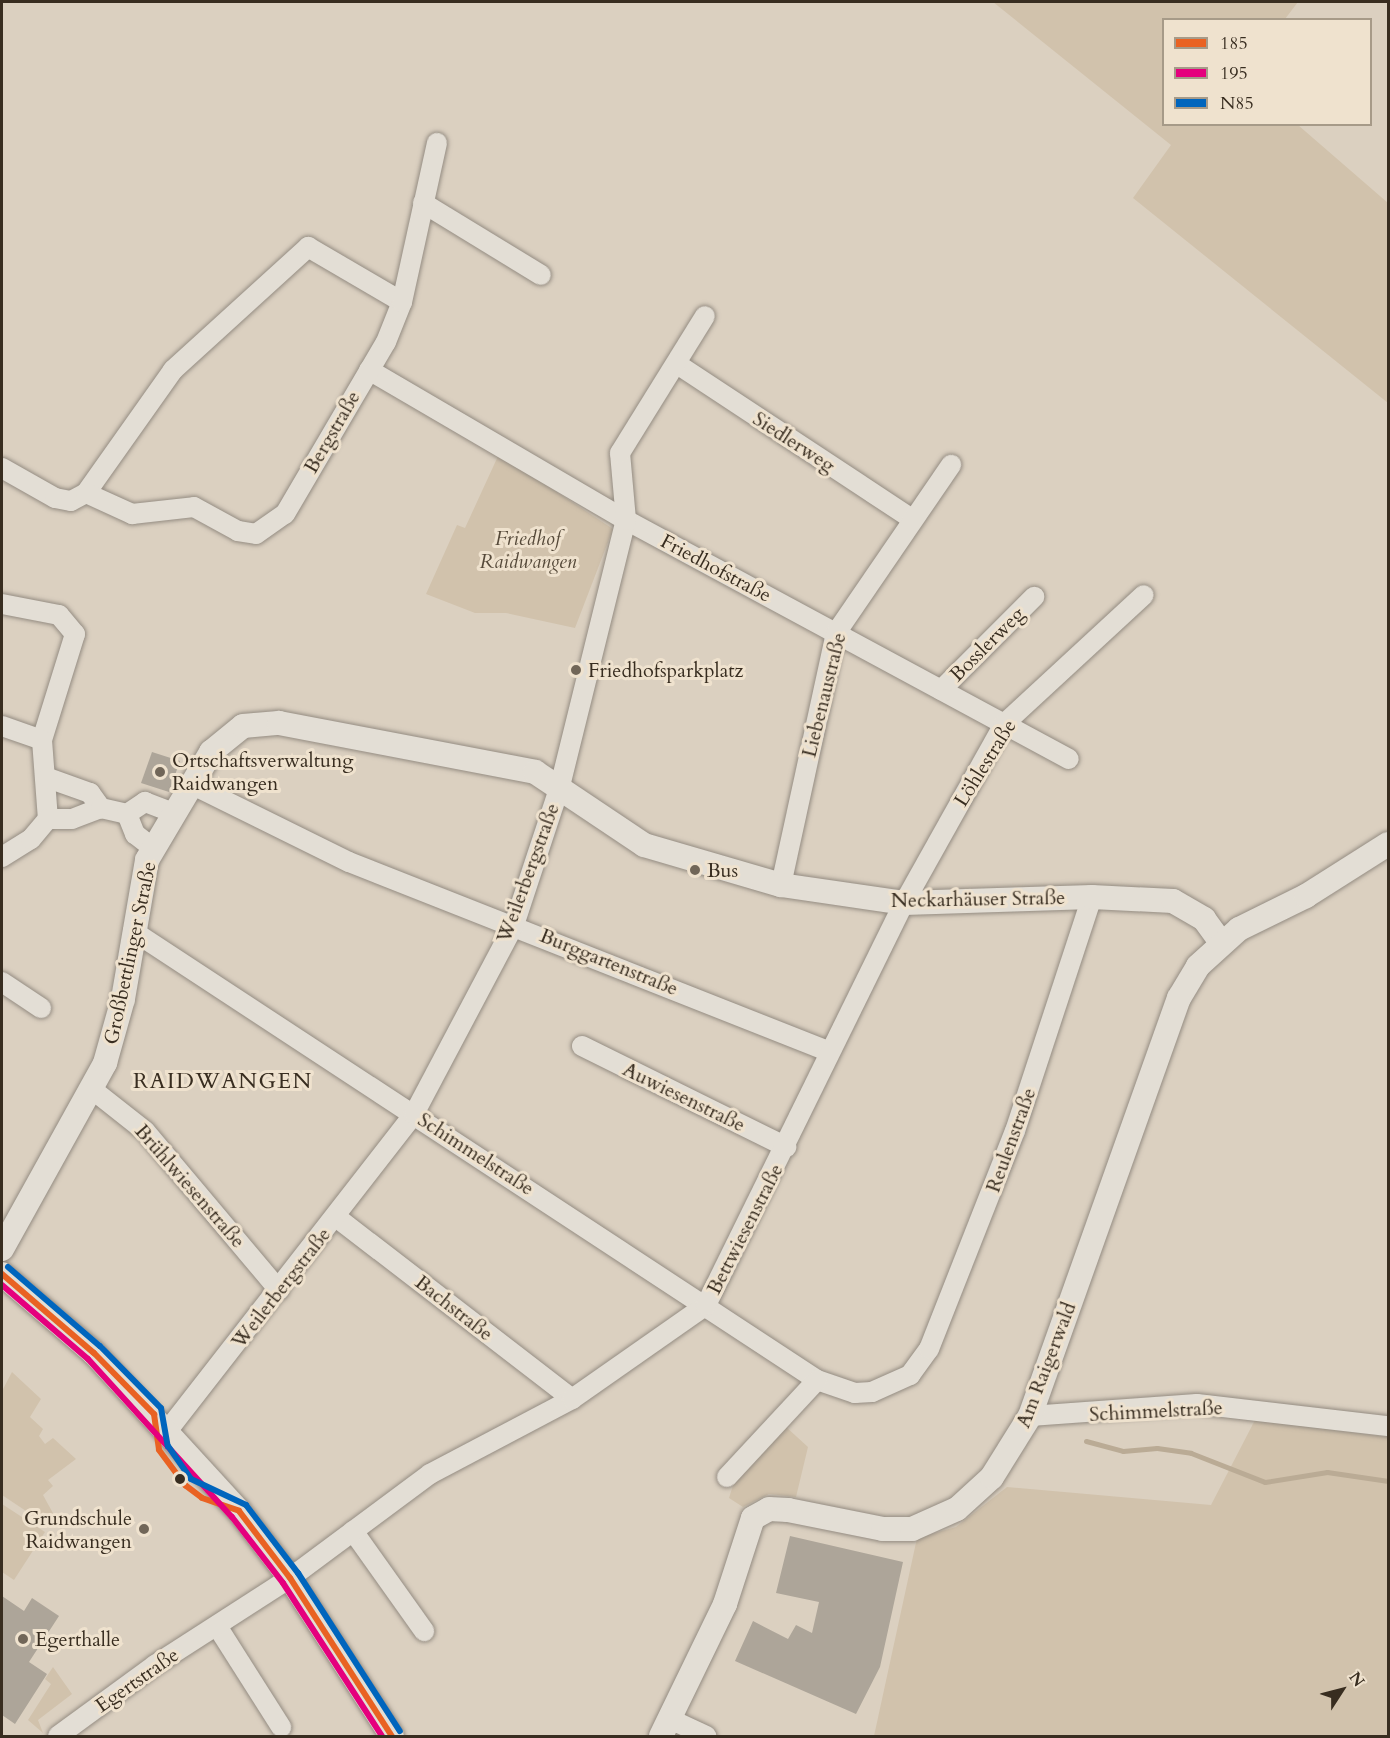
<!DOCTYPE html>
<meta charset="utf-8">
<style>
body{margin:0}
#map{position:relative;width:1390px;height:1738px;overflow:hidden;background:#dbd0c0;font-family:Cardo,serif}
div>[style]{position:absolute}
.green>*{inset:0;background:#d1c2ac}
.stream>*{height:5px;margin:-2.5px;padding:0 2.5px;transform-origin:2.5px;border-radius:2.5px;background:#baab95}
.building>*{inset:0;background:#ada599}
.roads{filter:drop-shadow(0 0 2px #948c82) drop-shadow(0 0 2px #948c82)}
.minor>*{height:20px;margin:-10px;padding:0 10px;transform-origin:10px;border-radius:10px;background:#e3ded5}
.tertiary>*{height:24px;margin:-12px;padding:0 12px;transform-origin:12px;border-radius:12px;background:#e3ded5}
.bus-1>*{height:6px;margin:-3px;padding:0 3px;transform-origin:3px;border-radius:3px;background:#e96222}
.bus-2>*{height:6px;margin:-3px;padding:0 3px;transform-origin:3px;border-radius:3px;background:#e5007d}
.bus-3>*{height:6px;margin:-3px;padding:0 3px;transform-origin:3px;border-radius:3px;background:#0065bd}
.dots>*{width:16px;height:16px;translate:-50% -50%;box-sizing:border-box;border:3px solid #efe2ce;border-radius:50%}
span{translate:-50% -50%;white-space:nowrap;text-align:center;line-height:1.15;-webkit-text-stroke:6px #efe2ce;paint-order:stroke}
.street-label{font-size:20px;color:#382d20}
.park-label{font-size:20px;color:#554939;font-style:italic}
.poi-label{font-size:20px;color:#382d20}
.left{translate:0 -50%;text-align:left}
.right{translate:-100% -50%;text-align:right}
.quarter-label{font-size:22px;color:#382d20;letter-spacing:1.5px}
.frame{position:absolute;inset:0;border:3px solid #382d20;pointer-events:none}
.legend{position:absolute;left:1162px;top:18px;width:210px;height:108px;box-sizing:border-box;background:#efe2ce;border:2px solid #a69a88;margin:0;padding:8px 10px;list-style:none;font-size:18px;color:#382d20}
.legend li{display:flex;align-items:center;gap:12px;height:30px}
.legend b{width:30px;border:2px solid #a69a88}
.north{position:absolute;left:1312px;top:1660px;width:60px;height:60px;-webkit-text-stroke:4px #efe2ce;paint-order:stroke;rotate:54deg;font-size:16px;font-weight:700;line-height:24px;text-align:center;color:#382d20}
.north::after{content:'';display:block;margin:auto;width:21px;height:27px;background:#382d20;clip-path:polygon(50% 0,100% 100%,50% 72%,0 100%)}
</style>
<div id="map">
<div class="green">
<div style="clip-path:polygon(993px 2px,1298px 2px,1285px 19px,1164px 20px,1164px 124px,1298px 125px,1388px 203px,1388px 403px,1133px 198px,1171px 145px)"></div>
<div style="clip-path:polygon(499px 454px,613px 529px,575px 628px,506px 613px,475px 613px,426px 594px,457px 525px,465px 528px)"></div>
<div style="clip-path:polygon(12px 1372px,41px 1399px,30px 1417px,43px 1429px,39px 1436px,45px 1444px,53px 1438px,76px 1459px,48px 1480px,53px 1486px,43px 1495px,54px 1515px,47px 1525px,2px 1495px,2px 1391px)"></div>
<div style="clip-path:polygon(1255px 1420px,1388px 1437px,1388px 1736px,874px 1736px,917px 1538px,956px 1527px,1007px 1487px,1211px 1505px)"></div>
<div style="clip-path:polygon(785px 1426px,808px 1447px,796px 1497px,769px 1494px,743px 1507px,729px 1498px,735px 1479px)"></div>
<div style="clip-path:polygon(2px 1504px,45px 1532px,14px 1580px,2px 1572px)"></div>
<div style="clip-path:polygon(53px 1667px,72px 1694px,38px 1720px,43px 1733px,28px 1720px,51px 1684px,45px 1679px)"></div>
</div>
<div class="stream">
<div style="left:1086px;top:1441px;width:38px;rotate:15deg"></div>
<div style="left:1123px;top:1451px;width:34px;rotate:-5deg"></div>
<div style="left:1157px;top:1448px;width:34px;rotate:8deg"></div>
<div style="left:1191px;top:1453px;width:79px;rotate:21.4deg"></div>
<div style="left:1265px;top:1482px;width:63px;rotate:-9.2deg"></div>
<div style="left:1327px;top:1472px;width:62px;rotate:8.4deg"></div>
</div>
<div class="building">
<div style="clip-path:polygon(152px 752px,180px 761px,169px 792px,141px 783px)"></div>
<div style="clip-path:polygon(790px 1536px,903px 1562px,880px 1667px,856px 1714px,735px 1661px,753px 1621px,788px 1639px,796px 1625px,812px 1633px,819px 1602px,776px 1593px)"></div>
<div style="clip-path:polygon(2px 1596px,24px 1611px,32px 1598px,59px 1616px,29px 1662px,47px 1674px,15px 1724px,2px 1715px)"></div>
</div>
<div class="roads">
<div class="minor">
<div style="left:423px;top:203px;width:138px;rotate:31.4deg"></div>
<div style="left:677px;top:364px;width:282px;rotate:33.4deg"></div>
<div style="left:369px;top:370px;width:298px;rotate:30.3deg"></div>
<div style="left:626px;top:520px;width:503px;rotate:28.35deg"></div>
<div style="left:2px;top:468px;width:61px;rotate:29.5deg"></div>
<div style="left:55px;top:498px;width:16px;rotate:11deg"></div>
<div style="left:71px;top:501px;width:17px;rotate:-28deg"></div>
<div style="left:86px;top:493px;width:151px;rotate:-54.7deg"></div>
<div style="left:173px;top:370px;width:183px;rotate:-42.3deg"></div>
<div style="left:308px;top:247px;width:109px;rotate:30.3deg"></div>
<div style="left:86px;top:493px;width:51px;rotate:24.5deg"></div>
<div style="left:132px;top:514px;width:62px;rotate:-6.4deg"></div>
<div style="left:194px;top:507px;width:50px;rotate:28.6deg"></div>
<div style="left:238px;top:531px;width:18px;rotate:9deg"></div>
<div style="left:256px;top:534px;width:35px;rotate:-35deg"></div>
<div style="left:285px;top:514px;width:199px;rotate:-59.6deg"></div>
<div style="left:386px;top:342px;width:43px;rotate:-68.2deg"></div>
<div style="left:402px;top:302px;width:163px;rotate:-77.6deg"></div>
<div style="left:2px;top:604px;width:58px;rotate:10.9deg"></div>
<div style="left:59px;top:615px;width:25px;rotate:50deg"></div>
<div style="left:75px;top:634px;width:111px;rotate:107.3deg"></div>
<div style="left:42px;top:740px;width:79px;rotate:85.7deg"></div>
<div style="left:941px;top:690px;width:132px;rotate:-45deg"></div>
<div style="left:2px;top:726px;width:42px;rotate:19.3deg"></div>
<div style="left:48px;top:778px;width:45px;rotate:19.7deg"></div>
<div style="left:90px;top:793px;width:19px;rotate:54deg"></div>
<div style="left:191px;top:784px;width:176px;rotate:26.3deg"></div>
<div style="left:349px;top:862px;width:517px;rotate:21.55deg"></div>
<div style="left:127px;top:814px;width:22px;rotate:-34deg"></div>
<div style="left:145px;top:802px;width:30px;rotate:21deg"></div>
<div style="left:2px;top:857px;width:34px;rotate:-32deg"></div>
<div style="left:31px;top:839px;width:26px;rotate:-50deg"></div>
<div style="left:48px;top:819px;width:24px"></div>
<div style="left:72px;top:819px;width:31px;rotate:-21deg"></div>
<div style="left:101px;top:808px;width:27px;rotate:13deg"></div>
<div style="left:127px;top:814px;width:22px;rotate:68deg"></div>
<div style="left:135px;top:834px;width:23px;rotate:38deg"></div>
<div style="left:781px;top:885px;width:258px;rotate:-77.7deg"></div>
<div style="left:836px;top:633px;width:204px;rotate:-55.6deg"></div>
<div style="left:133px;top:931px;width:818px;rotate:33.28deg"></div>
<div style="left:817px;top:1380px;width:40px;rotate:18.9deg"></div>
<div style="left:855px;top:1393px;width:17px;rotate:-3deg"></div>
<div style="left:872px;top:1392px;width:42px;rotate:-24.1deg"></div>
<div style="left:910px;top:1375px;width:32px;rotate:-54deg"></div>
<div style="left:929px;top:1349px;width:234px;rotate:-68.5deg"></div>
<div style="left:1015px;top:1131px;width:246px;rotate:-71.8deg"></div>
<div style="left:2px;top:982px;width:47px;rotate:33.7deg"></div>
<div style="left:582px;top:1046px;width:228px;rotate:26.3deg"></div>
<div style="left:93px;top:1090px;width:66px;rotate:38.3deg"></div>
<div style="left:145px;top:1131px;width:208px;rotate:49.9deg"></div>
<div style="left:336px;top:1217px;width:298px;rotate:37.6deg"></div>
<div style="left:1030px;top:1416px;width:167px;rotate:-4.1deg"></div>
<div style="left:1197px;top:1404px;width:192px;rotate:6.6deg"></div>
<div style="left:168px;top:1430px;width:400px;rotate:-52.1deg"></div>
<div style="left:414px;top:1114px;width:214px;rotate:-62.1deg"></div>
<div style="left:514px;top:925px;width:146px;rotate:-71.7deg"></div>
<div style="left:560px;top:786px;width:274px;rotate:-76.1deg"></div>
<div style="left:626px;top:520px;width:67px;rotate:-95.1deg"></div>
<div style="left:620px;top:453px;width:161px;rotate:-58.2deg"></div>
<div style="left:727px;top:1477px;width:132px;rotate:-47.1deg"></div>
<div style="left:353px;top:1531px;width:123px;rotate:54.6deg"></div>
<div style="left:217px;top:1626px;width:120px;rotate:57.6deg"></div>
<div style="left:672px;top:1720px;width:38px;rotate:25deg"></div>
<div style="left:58px;top:1736px;width:120px;rotate:-36.2deg"></div>
<div style="left:155px;top:1665px;width:161px;rotate:-32.8deg"></div>
<div style="left:290px;top:1578px;width:174px;rotate:-36.6deg"></div>
<div style="left:430px;top:1474px;width:161px;rotate:-27.8deg"></div>
<div style="left:572px;top:1399px;width:164px;rotate:-35deg"></div>
<div style="left:706px;top:1305px;width:448px;rotate:-63.8deg"></div>
<div style="left:904px;top:903px;width:205px;rotate:-60.8deg"></div>
<div style="left:1004px;top:724px;width:190px;rotate:-42.7deg"></div>
</div>
<div class="tertiary">
<div style="left:2px;top:1249px;width:213px;rotate:-61deg"></div>
<div style="left:105px;top:1063px;width:66px;rotate:-74.3deg"></div>
<div style="left:123px;top:999px;width:141px;rotate:-80.2deg"></div>
<div style="left:147px;top:860px;width:126px;rotate:-59.3deg"></div>
<div style="left:211px;top:752px;width:41px;rotate:-39.1deg"></div>
<div style="left:243px;top:726px;width:36px;rotate:-5deg"></div>
<div style="left:279px;top:723px;width:261px;rotate:10.8deg"></div>
<div style="left:535px;top:772px;width:131px;rotate:33.8deg"></div>
<div style="left:644px;top:845px;width:143px;rotate:16.3deg"></div>
<div style="left:781px;top:885px;width:124px;rotate:8.3deg"></div>
<div style="left:904px;top:903px;width:188px;rotate:-1.8deg"></div>
<div style="left:1092px;top:897px;width:81px;rotate:2.8deg"></div>
<div style="left:1173px;top:901px;width:36px;rotate:30deg"></div>
<div style="left:1204px;top:919px;width:29px;rotate:54deg"></div>
<div style="left:2px;top:1274px;width:121px;rotate:40.7deg"></div>
<div style="left:94px;top:1353px;width:214px;rotate:47.5deg"></div>
<div style="left:239px;top:1511px;width:84px;rotate:52.7deg"></div>
<div style="left:290px;top:1578px;width:188px;rotate:57.2deg"></div>
<div style="left:661px;top:1736px;width:147px;rotate:-64.1deg"></div>
<div style="left:725px;top:1604px;width:90px;rotate:-72deg"></div>
<div style="left:753px;top:1518px;width:18px;rotate:-29deg"></div>
<div style="left:769px;top:1509px;width:19px;rotate:3deg"></div>
<div style="left:788px;top:1510px;width:97px;rotate:11.3deg"></div>
<div style="left:883px;top:1529px;width:29px"></div>
<div style="left:912px;top:1529px;width:49px;rotate:-24deg"></div>
<div style="left:957px;top:1509px;width:47px;rotate:-42.4deg"></div>
<div style="left:992px;top:1477px;width:72px;rotate:-58.1deg"></div>
<div style="left:1030px;top:1416px;width:444px;rotate:-70.4deg"></div>
<div style="left:1179px;top:998px;width:37px;rotate:-59deg"></div>
<div style="left:1198px;top:966px;width:55px;rotate:-42.1deg"></div>
<div style="left:1239px;top:929px;width:75px;rotate:-26.2deg"></div>
<div style="left:1306px;top:896px;width:97px;rotate:-32.4deg"></div>
</div>
</div>
<div class="bus-1">
<div style="left:2px;top:1274px;width:121px;rotate:40.7deg"></div>
<div style="left:94px;top:1353px;width:86px;rotate:45.5deg"></div>
<div style="left:154px;top:1414px;width:36px;rotate:82deg"></div>
<div style="left:159px;top:1450px;width:44px;rotate:53.4deg"></div>
<div style="left:185px;top:1485px;width:21px;rotate:37deg"></div>
<div style="left:202px;top:1498px;width:39px;rotate:19deg"></div>
<div style="left:239px;top:1511px;width:84px;rotate:52.7deg"></div>
<div style="left:290px;top:1578px;width:188px;rotate:57.2deg"></div>
</div>
<div class="bus-2">
<div style="left:2px;top:1285px;width:113px;rotate:40.7deg"></div>
<div style="left:88px;top:1359px;width:214px;rotate:47.7deg"></div>
<div style="left:232px;top:1517px;width:83px;rotate:52.3deg"></div>
<div style="left:283px;top:1583px;width:182px;rotate:57.1deg"></div>
</div>
<div class="bus-3">
<div style="left:8px;top:1267px;width:121px;rotate:40.7deg"></div>
<div style="left:100px;top:1346px;width:87px;rotate:45.5deg"></div>
<div style="left:161px;top:1408px;width:39px;rotate:80deg"></div>
<div style="left:168px;top:1446px;width:40px;rotate:55.1deg"></div>
<div style="left:191px;top:1479px;width:61px;rotate:25.3deg"></div>
<div style="left:246px;top:1505px;width:86px;rotate:52.6deg"></div>
<div style="left:298px;top:1573px;width:188px;rotate:57.2deg"></div>
</div>
<div class="dots">
<div style="left:576px;top:670px;background:#716658"></div>
<div style="left:160px;top:772px;background:#716658"></div>
<div style="left:695px;top:870px;background:#716658"></div>
<div style="left:180px;top:1479px;background:#382d20"></div>
<div style="left:144px;top:1529px;background:#716658"></div>
<div style="left:23px;top:1639px;background:#716658"></div>
</div>
<div class="street-label">
<span style="left:332px;top:432px;rotate:-60deg">Bergstraße</span>
<span style="left:794px;top:442px;rotate:33deg">Siedlerweg</span>
<span style="left:716px;top:568px;rotate:28deg">Friedhofstraße</span>
<span style="left:987px;top:644px;rotate:-45deg">Bosslerweg</span>
<span style="left:824px;top:695px;rotate:-76deg">Liebenaustraße</span>
<span style="left:985px;top:763px;rotate:-58deg">Löhlestraße</span>
<span style="left:528px;top:873px;rotate:-70deg">Weilerbergstraße</span>
<span style="left:978px;top:899px;rotate:-1deg">Neckarhäuser Straße</span>
<span style="left:130px;top:953px;rotate:-78deg">Großbettlinger Straße</span>
<span style="left:609px;top:962px;rotate:22deg">Burggartenstraße</span>
<span style="left:684px;top:1097px;rotate:26deg">Auwiesenstraße</span>
<span style="left:1011px;top:1140px;rotate:-70deg">Reulenstraße</span>
<span style="left:476px;top:1154px;rotate:33deg">Schimmelstraße</span>
<span style="left:190px;top:1186px;rotate:49deg">Brühlwiesenstraße</span>
<span style="left:745px;top:1229px;rotate:-63deg">Bettwiesenstraße</span>
<span style="left:281px;top:1288px;rotate:-52deg">Weilerbergstraße</span>
<span style="left:454px;top:1308px;rotate:38deg">Bachstraße</span>
<span style="left:1046px;top:1365px;rotate:-69deg">Am Raigerwald</span>
<span style="left:1156px;top:1411px;rotate:-3deg">Schimmelstraße</span>
<span style="left:137px;top:1680px;rotate:-35deg">Egertstraße</span>
</div>
<div class="park-label">
<span style="left:528px;top:550px">Friedhof<br>Raidwangen</span>
</div>
<div class="poi-label">
<span class="left" style="left:588px;top:670px">Friedhofsparkplatz</span>
<span class="left" style="left:172px;top:772px">Ortschaftsverwaltung<br>Raidwangen</span>
<span class="left" style="left:707px;top:870px">Bus</span>
<span class="right" style="left:132px;top:1530px">Grundschule<br>Raidwangen</span>
<span class="left" style="left:35px;top:1639px">Egerthalle</span>
</div>
<div class="quarter-label">
<span style="left:223px;top:1082px">RAIDWANGEN</span>
</div>
<div class="frame"></div>
<ul class="legend">
<li><b style="height:8px;background:#e96222"></b>185</li>
<li><b style="height:8px;background:#e5007d"></b>195</li>
<li><b style="height:8px;background:#0065bd"></b>N85</li>
</ul>
<div class="north">N</div>
</div>
